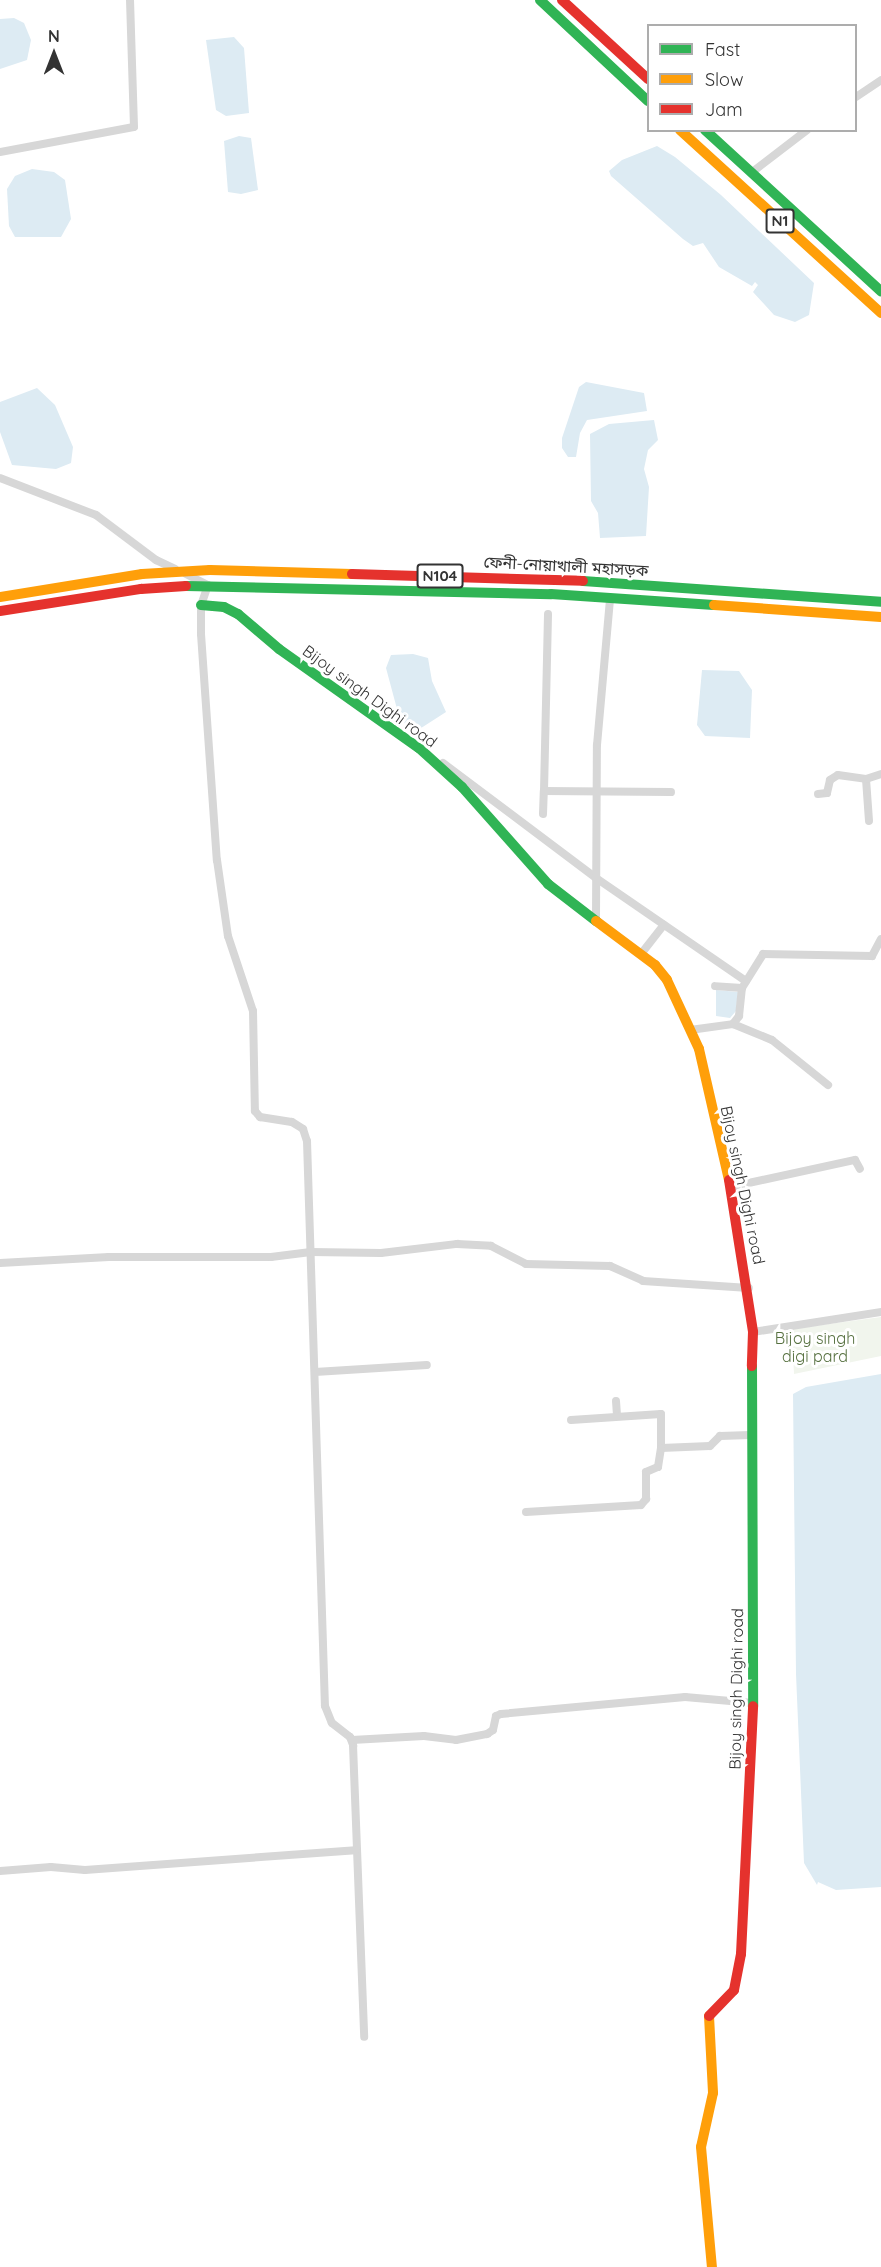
<!DOCTYPE html>
<meta charset="utf-8">
<style>
body{margin:0}
#map{position:relative;width:881px;height:2267px;overflow:hidden;background:#fff;font-family:Quicksand,"Noto Sans Bengali",sans-serif}
div>[style]{position:absolute}
.green>*{inset:0;background:#f1f5ed}
.water>*{inset:0;background:#ddebf3}
.street>*{height:8px;margin:-4px;padding:0 4px;transform-origin:4px;border-radius:4px;background:#d7d7d7}
.fast>*{height:10px;margin:-5px;padding:0 5px;transform-origin:5px;border-radius:5px;background:#30b455}
.slow>*{height:10px;margin:-5px;padding:0 5px;transform-origin:5px;border-radius:5px;background:#ff9f0a}
.jam>*{height:10px;margin:-5px;padding:0 5px;transform-origin:5px;border-radius:5px;background:#e5322d}
span{translate:-50% -50%;white-space:nowrap;text-align:center;line-height:1.15;-webkit-text-stroke:6px #fff;paint-order:stroke}
.shield-label span{padding:2px 4px;background:#fff;border:2px solid;border-radius:4px;-webkit-text-stroke-width:0}
.shield-label{font-size:15px;color:#333;font-weight:700}
.street-label{font-size:16px;color:#333}
.park-label{font-size:16px;color:#56703f}
.legend{position:absolute;left:647px;top:24px;width:210px;height:108px;box-sizing:border-box;background:#fff;border:2px solid #adadad;margin:0;padding:8px 10px;list-style:none;font-size:18px;color:#333}
.legend li{display:flex;align-items:center;gap:12px;height:30px}
.legend b{width:30px;border:2px solid #adadad}
.north{position:absolute;left:24px;top:24px;width:60px;height:60px;-webkit-text-stroke:4px #fff;paint-order:stroke;rotate:0deg;font-size:16px;font-weight:700;line-height:24px;text-align:center;color:#333}
.north::after{content:'';display:block;margin:auto;width:21px;height:27px;background:#333;clip-path:polygon(50% 0,100% 100%,50% 72%,0 100%)}
</style>
<div id="map">
<div class="green">
<div style="clip-path:polygon(881px 1317px,881px 1356px,794px 1374px,792px 1329px)"></div>
</div>
<div class="water">
<div style="clip-path:polygon(14px 18px,24px 23px,31px 40px,27px 60px,0 69px,0 19px)"></div>
<div style="clip-path:polygon(234px 37px,244px 48px,249px 113px,226px 116px,216px 110px,206px 40px)"></div>
<div style="clip-path:polygon(239px 136px,251px 138px,258px 190px,241px 194px,228px 192px,224px 141px)"></div>
<div style="clip-path:polygon(657px 146px,675px 157px,721px 195px,814px 283px,809px 315px,795px 322px,774px 315px,753px 292px,758px 285px,755px 282px,752px 286px,719px 267px,703px 243px,693px 246px,683px 239px,611px 176px,609px 171px,622px 160px)"></div>
<div style="clip-path:polygon(32px 169px,54px 172px,65px 180px,71px 219px,61px 237px,15px 237px,9px 226px,7px 189px,15px 176px)"></div>
<div style="clip-path:polygon(586px 382px,644px 393px,647px 411px,587px 420px,580px 433px,576px 457px,568px 457px,562px 448px,562px 438px,579px 387px)"></div>
<div style="clip-path:polygon(37px 388px,55px 405px,73px 447px,71px 463px,56px 469px,12px 465px,0 432px,0 402px)"></div>
<div style="clip-path:polygon(654px 420px,658px 440px,648px 450px,644px 469px,649px 487px,646px 536px,600px 538px,598px 513px,591px 501px,590px 434px,609px 424px)"></div>
<div style="clip-path:polygon(413px 654px,428px 658px,432px 681px,446px 712px,418px 730px,405px 724px,397px 709px,386px 668px,391px 655px)"></div>
<div style="clip-path:polygon(702px 670px,739px 671px,752px 690px,750px 738px,705px 736px,697px 725px)"></div>
<div style="clip-path:polygon(716px 990px,738px 992px,736px 1011px,730px 1018px,716px 1016px)"></div>
<div style="clip-path:polygon(881px 1374px,881px 1887px,836px 1890px,818px 1882px,817px 1885px,804px 1863px,796px 1674px,793px 1394px,806px 1387px)"></div>
</div>
<div class="street">
<div style="left:856px;top:97px;width:30px;rotate:-34deg"></div>
<div style="left:0;top:152px;width:136px;rotate:-10.6deg"></div>
<div style="left:134px;top:127px;width:127px;rotate:-91.8deg"></div>
<div style="left:751px;top:173px;width:71px;rotate:-37.5deg"></div>
<div style="left:0;top:478px;width:103px;rotate:21.1deg"></div>
<div style="left:96px;top:515px;width:75px;rotate:36.9deg"></div>
<div style="left:156px;top:560px;width:21px;rotate:25deg"></div>
<div style="left:186px;top:574px;width:25px;rotate:27deg"></div>
<div style="left:208px;top:585px;width:21px;rotate:109deg"></div>
<div style="left:201px;top:605px;width:29px;rotate:90deg"></div>
<div style="left:201px;top:634px;width:227px;rotate:86deg"></div>
<div style="left:217px;top:860px;width:77px;rotate:81.8deg"></div>
<div style="left:228px;top:936px;width:79px;rotate:71.6deg"></div>
<div style="left:253px;top:1011px;width:100px;rotate:88.9deg"></div>
<div style="left:255px;top:1111px;width:8px;rotate:50deg"></div>
<div style="left:260px;top:1117px;width:32px;rotate:9deg"></div>
<div style="left:292px;top:1122px;width:13px;rotate:32deg"></div>
<div style="left:303px;top:1129px;width:13px;rotate:72deg"></div>
<div style="left:307px;top:1141px;width:565px;rotate:88.18deg"></div>
<div style="left:325px;top:1706px;width:18px;rotate:68deg"></div>
<div style="left:332px;top:1723px;width:23px;rotate:38deg"></div>
<div style="left:350px;top:1737px;width:9px;rotate:69deg"></div>
<div style="left:353px;top:1745px;width:292px;rotate:87.8deg"></div>
<div style="left:443px;top:763px;width:191px;rotate:36.9deg"></div>
<div style="left:596px;top:878px;width:182px;rotate:34.5deg"></div>
<div style="left:866px;top:779px;width:42px;rotate:85.9deg"></div>
<div style="left:544px;top:791px;width:177px;rotate:-88.7deg"></div>
<div style="left:818px;top:794px;width:9px;rotate:-6deg"></div>
<div style="left:827px;top:793px;width:13px;rotate:-77deg"></div>
<div style="left:830px;top:780px;width:9px;rotate:-32deg"></div>
<div style="left:838px;top:775px;width:28px;rotate:8deg"></div>
<div style="left:866px;top:779px;width:16px;rotate:-18deg"></div>
<div style="left:543px;top:814px;width:23px;rotate:-88deg"></div>
<div style="left:544px;top:791px;width:127px;rotate:0.5deg"></div>
<div style="left:596px;top:918px;width:173px;rotate:-89.7deg"></div>
<div style="left:597px;top:745px;width:148px;rotate:-84.9deg"></div>
<div style="left:641px;top:954px;width:37px;rotate:-52deg"></div>
<div style="left:742px;top:988px;width:40px;rotate:-58deg"></div>
<div style="left:763px;top:954px;width:109px;rotate:1.1deg"></div>
<div style="left:872px;top:956px;width:19px;rotate:-62deg"></div>
<div style="left:733px;top:1024px;width:42px;rotate:22.3deg"></div>
<div style="left:772px;top:1040px;width:72px;rotate:38.8deg"></div>
<div style="left:690px;top:1030px;width:43px;rotate:-7.9deg"></div>
<div style="left:733px;top:1024px;width:10px;rotate:-53deg"></div>
<div style="left:739px;top:1016px;width:28px;rotate:-84deg"></div>
<div style="left:742px;top:988px;width:27px;rotate:-176deg"></div>
<div style="left:730px;top:1187px;width:128px;rotate:-12.2deg"></div>
<div style="left:855px;top:1160px;width:10px;rotate:61deg"></div>
<div style="left:0;top:1263px;width:109px;rotate:-3.2deg"></div>
<div style="left:109px;top:1257px;width:162px"></div>
<div style="left:271px;top:1257px;width:40px;rotate:-7.1deg"></div>
<div style="left:311px;top:1252px;width:70px;rotate:0.8deg"></div>
<div style="left:381px;top:1253px;width:77px;rotate:-6.8deg"></div>
<div style="left:457px;top:1244px;width:34px;rotate:3deg"></div>
<div style="left:491px;top:1246px;width:39px;rotate:27deg"></div>
<div style="left:526px;top:1264px;width:84px;rotate:1.4deg"></div>
<div style="left:610px;top:1266px;width:36px;rotate:24deg"></div>
<div style="left:643px;top:1281px;width:106px;rotate:3.8deg"></div>
<div style="left:753px;top:1332px;width:130px;rotate:-8.9deg"></div>
<div style="left:315px;top:1372px;width:112px;rotate:-3.6deg"></div>
<div style="left:616px;top:1401px;width:15px;rotate:86deg"></div>
<div style="left:571px;top:1420px;width:90px;rotate:-3.8deg"></div>
<div style="left:661px;top:1414px;width:34px;rotate:90deg"></div>
<div style="left:661px;top:1448px;width:49px;rotate:-2.3deg"></div>
<div style="left:710px;top:1446px;width:14px;rotate:-45deg"></div>
<div style="left:720px;top:1436px;width:30px;rotate:-2deg"></div>
<div style="left:526px;top:1512px;width:115px;rotate:-3.5deg"></div>
<div style="left:641px;top:1505px;width:8px;rotate:-50deg"></div>
<div style="left:646px;top:1499px;width:27px;rotate:-90deg"></div>
<div style="left:646px;top:1472px;width:13px;rotate:-23deg"></div>
<div style="left:658px;top:1467px;width:19px;rotate:-81deg"></div>
<div style="left:352px;top:1740px;width:72px;rotate:-3.2deg"></div>
<div style="left:424px;top:1736px;width:32px;rotate:7deg"></div>
<div style="left:456px;top:1740px;width:32px;rotate:-11deg"></div>
<div style="left:487px;top:1734px;width:7px;rotate:-34deg"></div>
<div style="left:493px;top:1730px;width:14px;rotate:-78deg"></div>
<div style="left:496px;top:1716px;width:5px;rotate:-22deg"></div>
<div style="left:501px;top:1714px;width:185px;rotate:-5.3deg"></div>
<div style="left:685px;top:1697px;width:68px;rotate:5deg"></div>
<div style="left:0;top:1871px;width:51px;rotate:-4.5deg"></div>
<div style="left:51px;top:1867px;width:34px;rotate:5deg"></div>
<div style="left:85px;top:1870px;width:271px;rotate:-4.2deg"></div>
</div>
<div class="fast">
<div style="left:540px;top:0;width:148px;rotate:43.1deg"></div>
<div style="left:705px;top:130px;width:239px;rotate:42.5deg"></div>
<div style="left:583px;top:581px;width:299px;rotate:4deg"></div>
<div style="left:186px;top:586px;width:365px;rotate:1.3deg"></div>
<div style="left:551px;top:594px;width:163px;rotate:3.9deg"></div>
<div style="left:201px;top:605px;width:23px;rotate:5deg"></div>
<div style="left:224px;top:607px;width:16px;rotate:27deg"></div>
<div style="left:238px;top:614px;width:54px;rotate:40.5deg"></div>
<div style="left:279px;top:649px;width:171px;rotate:35.3deg"></div>
<div style="left:419px;top:748px;width:58px;rotate:42.2deg"></div>
<div style="left:462px;top:787px;width:130px;rotate:48.4deg"></div>
<div style="left:548px;top:884px;width:61px;rotate:37.6deg"></div>
<div style="left:752px;top:1366px;width:340px;rotate:89.8deg"></div>
</div>
<div class="slow">
<div style="left:680px;top:130px;width:272px;rotate:42.3deg"></div>
<div style="left:0;top:597px;width:144px;rotate:-9.2deg"></div>
<div style="left:142px;top:574px;width:68px;rotate:-3.4deg"></div>
<div style="left:210px;top:570px;width:142px;rotate:1.6deg"></div>
<div style="left:714px;top:605px;width:167px;rotate:4.1deg"></div>
<div style="left:596px;top:921px;width:74px;rotate:36.7deg"></div>
<div style="left:655px;top:965px;width:19px;rotate:51deg"></div>
<div style="left:667px;top:980px;width:76px;rotate:65.1deg"></div>
<div style="left:699px;top:1049px;width:134px;rotate:77.1deg"></div>
<div style="left:709px;top:2016px;width:77px;rotate:87deg"></div>
<div style="left:713px;top:2093px;width:55px;rotate:102.5deg"></div>
<div style="left:701px;top:2147px;width:121px;rotate:84.8deg"></div>
</div>
<div class="jam">
<div style="left:562px;top:0;width:117px;rotate:42.6deg"></div>
<div style="left:352px;top:574px;width:231px;rotate:1.7deg"></div>
<div style="left:0;top:611px;width:143px;rotate:-8.9deg"></div>
<div style="left:141px;top:589px;width:45px;rotate:-3.8deg"></div>
<div style="left:729px;top:1180px;width:154px;rotate:81deg"></div>
<div style="left:753px;top:1332px;width:34px;rotate:92deg"></div>
<div style="left:709px;top:2016px;width:36px;rotate:-46deg"></div>
<div style="left:734px;top:1990px;width:37px;rotate:-79deg"></div>
<div style="left:741px;top:1954px;width:248px;rotate:-87.2deg"></div>
</div>
<div class="shield-label">
<span style="left:780px;top:221px">N1</span>
<span style="left:440px;top:576px">N104</span>
</div>
<div class="street-label">
<span style="left:566px;top:566px;rotate:3deg">ফেনী-নোয়াখালী মহাসড়ক</span>
<span style="left:370px;top:696px;rotate:36deg">Bijoy singh Dighi road</span>
<span style="left:743px;top:1185px;rotate:78deg">Bijoy singh Dighi road</span>
<span style="left:736px;top:1689px;rotate:-89deg">Bijoy singh Dighi road</span>
</div>
<div class="park-label">
<span style="left:815px;top:1347px">Bijoy singh<br>digi pard</span>
</div>
<ul class="legend">
<li><b style="height:8px;background:#30b455"></b>Fast</li>
<li><b style="height:8px;background:#ff9f0a"></b>Slow</li>
<li><b style="height:8px;background:#e5322d"></b>Jam</li>
</ul>
<div class="north">N</div>
</div>
